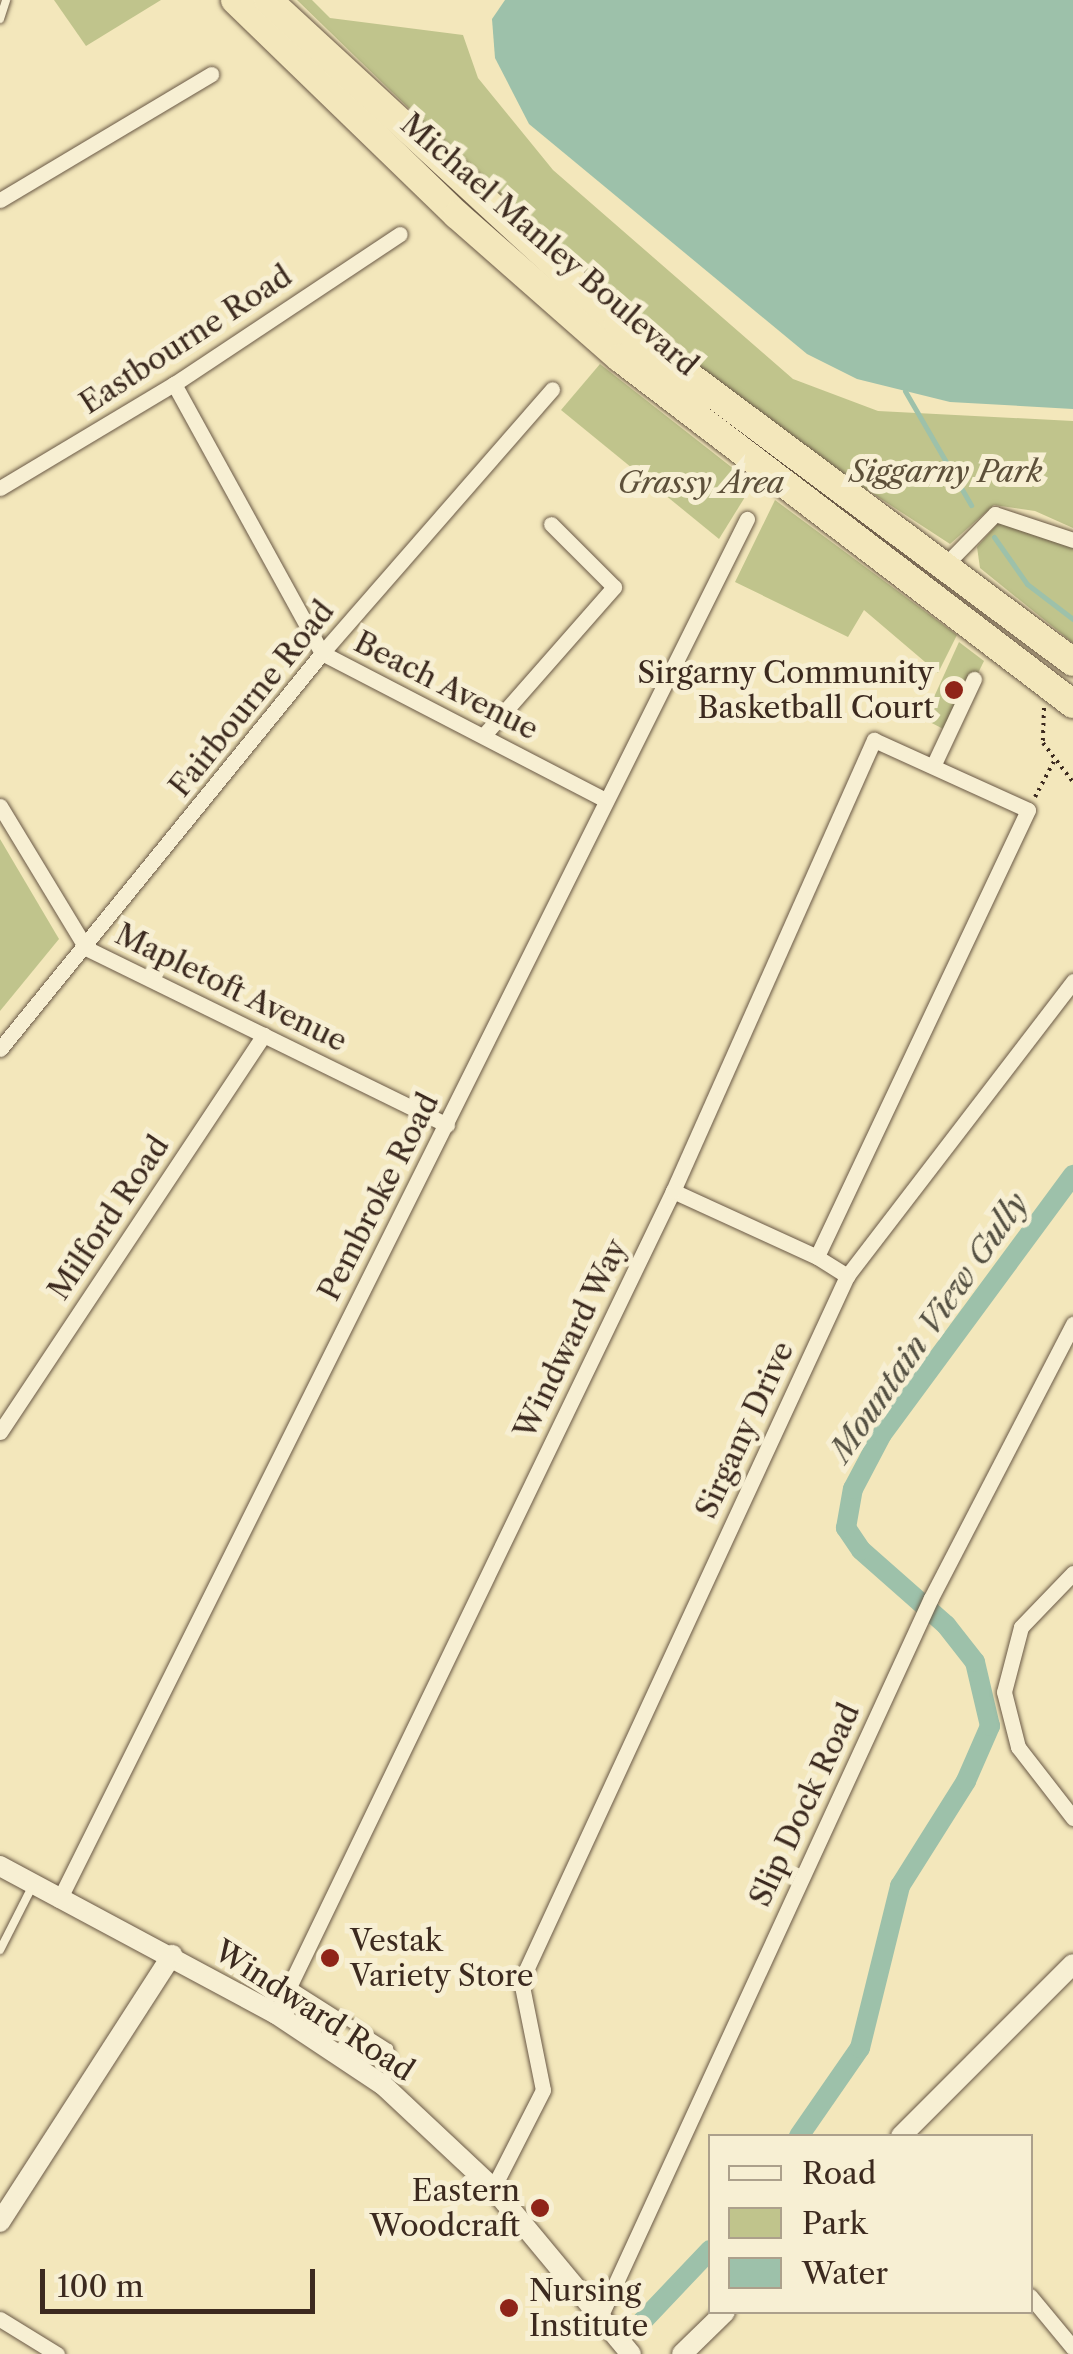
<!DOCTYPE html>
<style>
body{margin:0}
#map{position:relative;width:1073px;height:2354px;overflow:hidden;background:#f3e7bb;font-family:"Libre Caslon Text",serif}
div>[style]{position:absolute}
.green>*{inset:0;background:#c0c48c}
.water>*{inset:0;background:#9dc1aa}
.stream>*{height:5px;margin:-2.5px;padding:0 2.5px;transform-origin:2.5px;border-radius:2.5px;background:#9dc1aa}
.canal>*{height:20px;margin:-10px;padding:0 10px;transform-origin:10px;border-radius:10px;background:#9dc1aa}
.path>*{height:4px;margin-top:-2px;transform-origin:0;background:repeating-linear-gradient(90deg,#3c2a1f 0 2.5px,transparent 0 7.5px)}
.roads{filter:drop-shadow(0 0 2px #6a5946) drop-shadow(0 0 2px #6a5946)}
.lane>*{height:8px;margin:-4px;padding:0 4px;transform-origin:4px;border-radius:4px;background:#f7efd3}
.street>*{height:15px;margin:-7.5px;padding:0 7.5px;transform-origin:7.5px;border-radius:7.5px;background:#f7efd3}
.secondary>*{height:20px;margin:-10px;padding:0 10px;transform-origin:10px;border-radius:10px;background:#f7efd3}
.highway>*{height:28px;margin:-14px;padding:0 14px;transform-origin:14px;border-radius:14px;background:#f3e7bb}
.dots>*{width:28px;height:28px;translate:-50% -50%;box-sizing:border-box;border:5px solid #f7efd3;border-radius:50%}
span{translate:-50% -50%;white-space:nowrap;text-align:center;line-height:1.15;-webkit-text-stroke:10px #f7efd3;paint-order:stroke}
.street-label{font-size:30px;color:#3c2a1f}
.park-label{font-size:30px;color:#5d503a;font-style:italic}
.poi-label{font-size:30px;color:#3c2a1f}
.right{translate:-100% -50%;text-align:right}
.left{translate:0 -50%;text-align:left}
.water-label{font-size:32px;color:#545042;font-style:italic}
.legend{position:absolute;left:708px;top:2134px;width:325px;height:180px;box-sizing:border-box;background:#f7efd3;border:2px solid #aca08b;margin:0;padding:12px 18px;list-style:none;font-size:30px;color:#3c2a1f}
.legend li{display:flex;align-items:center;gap:20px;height:50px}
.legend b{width:50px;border:2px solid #aca08b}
.scale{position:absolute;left:40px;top:2269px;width:275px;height:45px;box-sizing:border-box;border:5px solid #3c2a1f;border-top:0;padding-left:12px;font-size:30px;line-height:35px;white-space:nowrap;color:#3c2a1f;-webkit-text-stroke:8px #f7efd3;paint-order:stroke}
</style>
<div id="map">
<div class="green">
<div style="clip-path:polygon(54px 0,161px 0,86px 46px)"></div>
<div style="clip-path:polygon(297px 0,312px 0,330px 18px,463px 35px,478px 78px,553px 170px,793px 379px,878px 411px,1073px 421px,1073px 528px,1035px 511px,994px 505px,950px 544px,809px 452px,662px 338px,487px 184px)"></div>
<div style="clip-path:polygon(600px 364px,753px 484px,719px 539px,561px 410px)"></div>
<div style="clip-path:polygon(775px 500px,957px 635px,938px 673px,864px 610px,848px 637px,735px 582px)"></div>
<div style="clip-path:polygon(1000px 521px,1073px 545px,1073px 643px,980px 568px,977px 547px)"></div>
<div style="clip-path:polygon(959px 642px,984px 661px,949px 732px,924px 719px)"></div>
<div style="clip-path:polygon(0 839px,59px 939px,0 1011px)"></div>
</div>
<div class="water">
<div style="clip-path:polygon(505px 0,1073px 0,1073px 409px,950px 402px,857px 379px,807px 354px,529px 124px,495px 58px,492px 19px)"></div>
</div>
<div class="stream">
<div style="left:905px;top:391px;width:132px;rotate:59.9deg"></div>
<div style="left:994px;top:537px;width:57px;rotate:54.9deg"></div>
<div style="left:1027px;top:584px;width:58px;rotate:37.3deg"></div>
</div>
<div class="canal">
<div style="left:799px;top:2136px;width:107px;rotate:-55.3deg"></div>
<div style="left:860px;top:2048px;width:167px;rotate:-76.1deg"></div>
<div style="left:900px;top:1886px;width:124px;rotate:-57.8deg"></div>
<div style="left:966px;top:1781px;width:60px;rotate:-66.4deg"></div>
<div style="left:990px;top:1726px;width:66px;rotate:-103.2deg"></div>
<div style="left:975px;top:1662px;width:47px;rotate:-128.1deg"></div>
<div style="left:946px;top:1625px;width:113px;rotate:-138.6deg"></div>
<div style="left:861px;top:1550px;width:27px;rotate:-124deg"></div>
<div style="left:846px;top:1528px;width:40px;rotate:-80deg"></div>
<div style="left:853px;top:1489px;width:62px;rotate:-62.2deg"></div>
<div style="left:882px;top:1434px;width:322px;rotate:-53.6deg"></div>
<div style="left:637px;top:2327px;width:106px;rotate:-46.5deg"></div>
</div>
<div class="path">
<div style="left:1044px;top:708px;width:35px;rotate:92deg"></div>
<div style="left:1043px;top:743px;width:49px;rotate:52.4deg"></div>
<div style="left:1035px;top:797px;width:40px;rotate:-62deg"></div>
</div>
<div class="roads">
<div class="lane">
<div style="left:0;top:19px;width:20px;rotate:-72deg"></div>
<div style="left:0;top:1950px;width:71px;rotate:-63.1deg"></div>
<div style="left:290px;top:1985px;width:117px;rotate:32.5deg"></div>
<div style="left:389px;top:2048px;width:18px;rotate:77deg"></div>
<div style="left:393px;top:2066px;width:21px;rotate:118deg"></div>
</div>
<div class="street">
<div style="left:0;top:200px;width:246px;rotate:-30.8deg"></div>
<div style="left:174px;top:384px;width:307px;rotate:61.2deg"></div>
<div style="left:322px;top:653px;width:319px;rotate:27.4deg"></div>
<div style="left:0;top:488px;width:203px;rotate:-30.9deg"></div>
<div style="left:174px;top:384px;width:271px;rotate:-33.6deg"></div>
<div style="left:946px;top:564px;width:70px;rotate:-45.6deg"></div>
<div style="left:995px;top:514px;width:82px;rotate:18.4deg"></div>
<div style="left:484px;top:735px;width:197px;rotate:-48.7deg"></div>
<div style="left:614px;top:587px;width:89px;rotate:-135deg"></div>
<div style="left:934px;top:764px;width:94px;rotate:-64.8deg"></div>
<div style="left:0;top:806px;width:166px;rotate:58.8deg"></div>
<div style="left:86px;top:948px;width:402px;rotate:26.1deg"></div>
<div style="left:0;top:1049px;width:510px;rotate:-50.88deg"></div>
<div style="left:322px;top:653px;width:350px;rotate:-48.9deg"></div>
<div style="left:673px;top:1191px;width:158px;rotate:24.6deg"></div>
<div style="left:847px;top:1276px;width:372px;rotate:-52.5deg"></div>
<div style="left:0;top:1432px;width:477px;rotate:-56.4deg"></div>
<div style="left:1073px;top:1573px;width:75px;rotate:133.9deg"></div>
<div style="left:1021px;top:1627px;width:67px;rotate:104.7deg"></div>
<div style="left:1004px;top:1692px;width:57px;rotate:75.7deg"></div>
<div style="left:1018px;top:1747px;width:90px;rotate:52.2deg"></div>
<div style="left:59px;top:1900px;width:1543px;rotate:-63.52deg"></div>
<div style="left:276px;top:2014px;width:914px;rotate:-64.25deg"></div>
<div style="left:673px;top:1191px;width:494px;rotate:-66deg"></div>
<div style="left:874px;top:740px;width:169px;rotate:24.4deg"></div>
<div style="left:1028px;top:810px;width:494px;rotate:115.3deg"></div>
<div style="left:817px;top:1257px;width:36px;rotate:32deg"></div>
<div style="left:847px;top:1276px;width:777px;rotate:114.82deg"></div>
<div style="left:521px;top:1981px;width:111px;rotate:78.6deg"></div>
<div style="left:543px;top:2090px;width:110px;rotate:117deg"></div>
<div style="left:1030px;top:2296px;width:67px;rotate:50.4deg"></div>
<div style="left:601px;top:2315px;width:789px;rotate:-65.29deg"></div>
<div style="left:931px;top:1598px;width:309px;rotate:-62.6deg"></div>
<div style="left:0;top:2319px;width:67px;rotate:31.6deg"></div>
</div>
<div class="secondary">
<div style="left:0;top:1866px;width:313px;rotate:28.2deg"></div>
<div style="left:276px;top:2014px;width:128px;rotate:33.6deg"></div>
<div style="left:383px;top:2085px;width:151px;rotate:43.1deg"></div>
<div style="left:493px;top:2188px;width:216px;rotate:50.3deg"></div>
<div style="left:901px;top:2136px;width:243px;rotate:-45deg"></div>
<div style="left:0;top:2222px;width:318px;rotate:-57.2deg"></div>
<div style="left:682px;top:2354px;width:60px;rotate:-44.3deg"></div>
</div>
<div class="highway">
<div style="left:235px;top:0;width:309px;rotate:44.1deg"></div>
<div style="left:457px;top:215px;width:217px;rotate:41.3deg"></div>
<div style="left:620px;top:358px;width:570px;rotate:37.37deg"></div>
<div style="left:268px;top:0;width:476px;rotate:42.7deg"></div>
<div style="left:618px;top:323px;width:567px;rotate:36.69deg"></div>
</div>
</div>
<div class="dots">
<div style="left:954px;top:690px;background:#8f2418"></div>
<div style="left:330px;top:1958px;background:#8f2418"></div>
<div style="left:540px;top:2208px;background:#8f2418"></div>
<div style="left:509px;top:2308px;background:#8f2418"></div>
</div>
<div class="street-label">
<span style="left:549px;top:245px;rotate:41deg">Michael Manley Boulevard</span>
<span style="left:186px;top:340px;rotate:-33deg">Eastbourne Road</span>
<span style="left:446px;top:686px;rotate:27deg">Beach Avenue</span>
<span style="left:252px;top:699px;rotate:-51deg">Fairbourne Road</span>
<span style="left:231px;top:988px;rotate:26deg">Mapletoft Avenue</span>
<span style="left:379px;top:1197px;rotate:-63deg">Pembroke Road</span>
<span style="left:109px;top:1218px;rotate:-56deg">Milford Road</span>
<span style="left:571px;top:1339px;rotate:-64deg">Windward Way</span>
<span style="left:745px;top:1430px;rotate:-65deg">Sirgany Drive</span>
<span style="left:805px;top:1805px;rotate:-65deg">Slip Dock Road</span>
<span style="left:314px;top:2011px;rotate:33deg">Windward Road</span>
</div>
<div class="park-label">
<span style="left:946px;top:472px">Siggarny Park</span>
<span style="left:701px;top:483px">Grassy Area</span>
</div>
<div class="poi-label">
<span class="right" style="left:934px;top:690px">Sirgarny Community<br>Basketball Court</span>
<span class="left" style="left:350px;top:1958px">Vestak<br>Variety Store</span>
<span class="right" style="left:520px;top:2208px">Eastern<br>Woodcraft</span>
<span class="left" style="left:529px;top:2308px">Nursing<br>Institute</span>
</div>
<div class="water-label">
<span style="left:929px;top:1327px;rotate:-55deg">Mountain View Gully</span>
</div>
<ul class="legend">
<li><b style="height:12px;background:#f7efd3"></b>Road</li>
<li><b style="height:28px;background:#c0c48c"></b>Park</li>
<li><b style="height:28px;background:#9dc1aa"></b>Water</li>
</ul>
<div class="scale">100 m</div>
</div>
